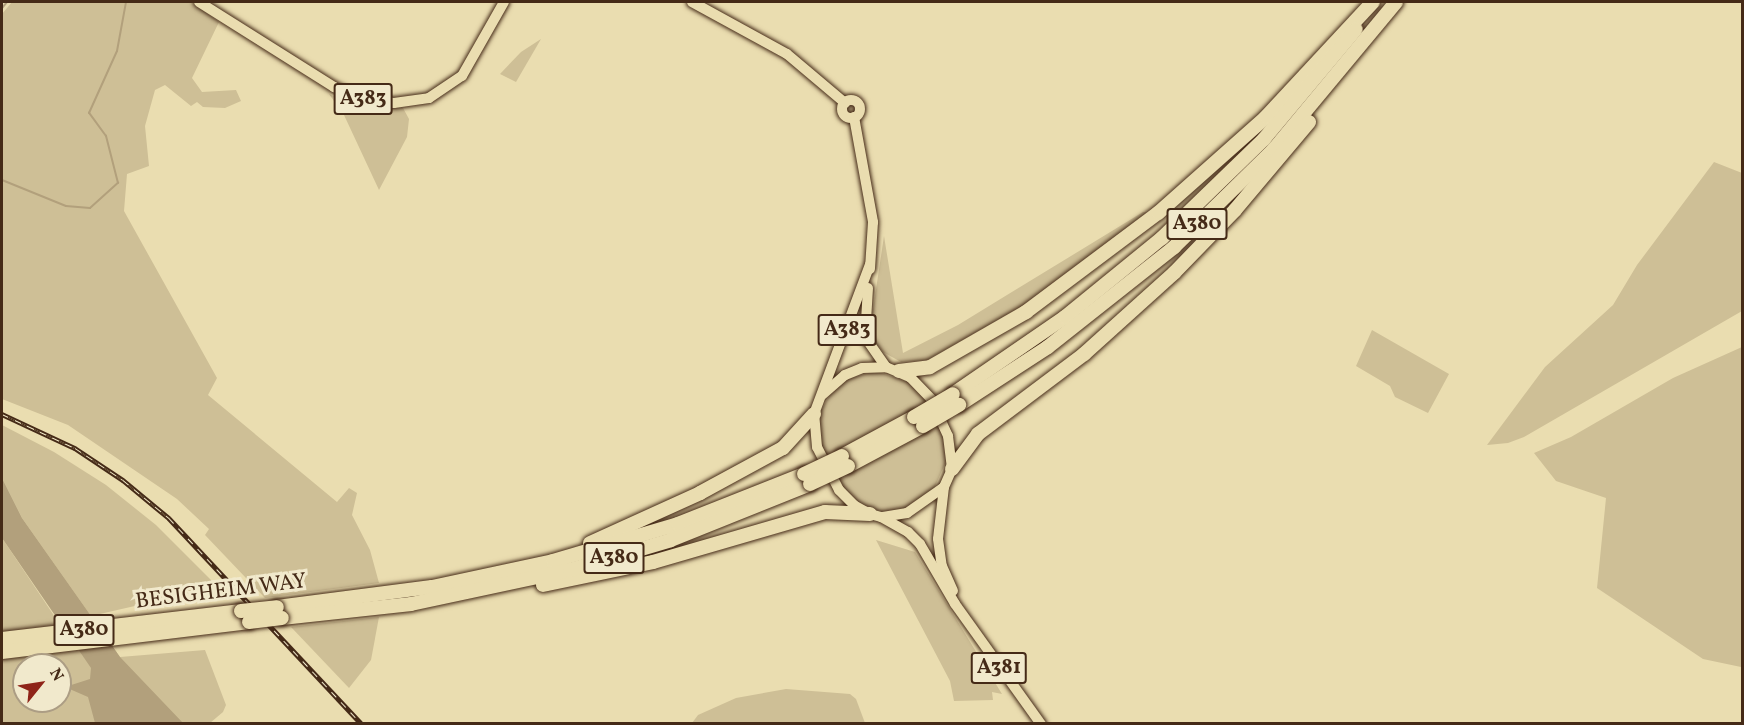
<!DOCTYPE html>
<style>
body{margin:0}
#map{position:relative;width:1744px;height:725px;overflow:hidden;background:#eaddb0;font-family:Vollkorn,serif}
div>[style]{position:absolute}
.green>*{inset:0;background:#cebf96}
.water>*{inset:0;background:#b2a07c}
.stream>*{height:2px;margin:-1px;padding:0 1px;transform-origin:1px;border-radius:1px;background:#b2a07c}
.roads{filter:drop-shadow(0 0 2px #452a17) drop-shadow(0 0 2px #452a17)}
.major>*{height:10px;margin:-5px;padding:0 5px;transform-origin:5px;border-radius:5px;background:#eaddb0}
.major>.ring{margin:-5px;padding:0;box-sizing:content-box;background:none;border:10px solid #eaddb0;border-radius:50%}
.highway>*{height:14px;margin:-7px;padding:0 7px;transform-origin:7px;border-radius:7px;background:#eaddb0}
.rail>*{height:4.5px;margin-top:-2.25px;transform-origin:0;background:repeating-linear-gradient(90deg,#f1e9cc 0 7px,#452a17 0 14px);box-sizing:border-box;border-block:2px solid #452a17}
.bridges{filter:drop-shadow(0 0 2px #452a17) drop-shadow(0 0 2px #452a17)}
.highway-bridge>*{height:14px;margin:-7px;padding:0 7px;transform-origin:7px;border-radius:7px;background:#eaddb0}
span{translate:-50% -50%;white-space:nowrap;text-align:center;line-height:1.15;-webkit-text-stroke:6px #f1e9cc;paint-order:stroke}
.shield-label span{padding:2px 4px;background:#f1e9cc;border:2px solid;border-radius:4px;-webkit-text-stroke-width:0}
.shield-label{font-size:21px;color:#452a17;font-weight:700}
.street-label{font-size:22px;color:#452a17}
.frame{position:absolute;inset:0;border:3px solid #452a17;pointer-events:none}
.north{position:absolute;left:12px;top:653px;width:60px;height:60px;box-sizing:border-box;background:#f1e9cc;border:2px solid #ac9d84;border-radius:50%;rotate:60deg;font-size:16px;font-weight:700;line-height:24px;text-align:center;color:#452a17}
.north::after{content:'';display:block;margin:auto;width:21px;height:27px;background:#8f2418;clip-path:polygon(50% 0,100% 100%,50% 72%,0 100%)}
</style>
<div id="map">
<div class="green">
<div style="clip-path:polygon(12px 2px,191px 2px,219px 22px,192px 78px,202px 92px,236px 90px,241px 101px,225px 108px,203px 107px,197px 102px,191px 106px,165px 85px,155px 90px,145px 126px,149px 166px,127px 174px,124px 211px,217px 378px,208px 395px,337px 502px,349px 488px,357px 493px,352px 515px,370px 550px,379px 583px,265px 598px,205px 535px,209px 529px,177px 499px,68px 425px,2px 399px,2px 14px)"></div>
<div style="clip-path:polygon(541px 39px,516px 82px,500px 74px,521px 52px)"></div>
<div style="clip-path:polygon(329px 94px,356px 106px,403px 108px,409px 119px,407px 137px,379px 190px,344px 115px)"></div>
<div style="clip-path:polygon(1714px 162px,1742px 173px,1742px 311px,1524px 437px,1508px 443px,1487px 445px,1545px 367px,1613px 305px,1637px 265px)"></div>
<div style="clip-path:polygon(1143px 212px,1154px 213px,1038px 297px,927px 360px,901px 362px,883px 352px,873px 339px,871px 323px,884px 236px,903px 353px,958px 325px)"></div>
<div style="clip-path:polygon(1372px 330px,1449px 374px,1428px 413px,1395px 397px,1390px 386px,1356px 366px)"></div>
<div style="clip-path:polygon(1742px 347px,1742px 662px,1741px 667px,1703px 659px,1597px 588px,1606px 498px,1556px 481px,1534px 453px,1571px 437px,1673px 378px)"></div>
<div style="clip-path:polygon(875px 371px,911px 383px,927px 401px,944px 435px,947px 459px,933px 491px,908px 508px,885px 512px,864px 506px,846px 492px,820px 442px,820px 412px,833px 390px,845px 380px)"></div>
<div style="clip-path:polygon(2px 425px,54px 452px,106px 485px,156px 525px,218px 587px,91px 616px,22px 518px,2px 478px)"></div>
<div style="clip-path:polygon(evenodd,2px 538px,69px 638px,103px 633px,120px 657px,205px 650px,226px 705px,223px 712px,210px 723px,2px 723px,2px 538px,24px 665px,60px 665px,60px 701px,24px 701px,24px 665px)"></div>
<div style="clip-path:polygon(876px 540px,915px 552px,1002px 694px,992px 692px,993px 700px,954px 701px,950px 681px)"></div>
<div style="clip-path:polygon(379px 617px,371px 660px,349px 688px,291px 627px)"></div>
<div style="clip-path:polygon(786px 689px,850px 694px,856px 699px,865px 723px,692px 723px,698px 715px,736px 698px)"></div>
</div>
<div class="water">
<div style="clip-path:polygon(2px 478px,22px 518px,120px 657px,183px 723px,95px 723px,88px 697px,65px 687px,90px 679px,91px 668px,2px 538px)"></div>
</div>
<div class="stream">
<div style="left:2px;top:8px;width:8px;rotate:-50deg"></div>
<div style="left:2px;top:180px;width:69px;rotate:22.1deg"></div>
<div style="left:66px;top:206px;width:24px;rotate:5deg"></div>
<div style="left:90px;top:208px;width:38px;rotate:-42deg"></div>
<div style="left:118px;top:183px;width:49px;rotate:-104.3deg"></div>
<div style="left:106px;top:136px;width:29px;rotate:-126deg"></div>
<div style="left:89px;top:113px;width:68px;rotate:-65.7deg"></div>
<div style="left:117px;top:51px;width:50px;rotate:-79.6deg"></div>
</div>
<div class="roads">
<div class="major">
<div style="left:199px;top:2px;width:160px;rotate:32.2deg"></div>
<div style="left:334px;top:87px;width:26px;rotate:25deg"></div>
<div style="left:358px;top:98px;width:36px;rotate:8deg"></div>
<div style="left:394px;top:103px;width:35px;rotate:-8deg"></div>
<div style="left:429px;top:98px;width:40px;rotate:-34deg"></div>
<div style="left:462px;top:76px;width:85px;rotate:-60.4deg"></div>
<div style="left:692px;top:2px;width:108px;rotate:28.7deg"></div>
<div style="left:787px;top:54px;width:76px;rotate:40.2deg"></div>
<div class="ring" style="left:842px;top:100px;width:8px;height:8px"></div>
<div style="left:854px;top:117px;width:107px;rotate:79.7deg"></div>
<div style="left:873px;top:222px;width:47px;rotate:93.7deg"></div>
<div style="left:868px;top:288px;width:49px;rotate:93.5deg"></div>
<div style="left:865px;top:337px;width:37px;rotate:55deg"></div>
<div style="left:822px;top:395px;width:30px;rotate:-41deg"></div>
<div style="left:845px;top:375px;width:18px;rotate:-22deg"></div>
<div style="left:862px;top:368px;width:24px;rotate:-2deg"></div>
<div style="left:886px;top:367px;width:26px;rotate:23deg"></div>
<div style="left:910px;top:377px;width:30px;rotate:46deg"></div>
<div style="left:931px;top:399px;width:41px;rotate:65.3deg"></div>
<div style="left:948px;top:436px;width:33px;rotate:83deg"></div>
<div style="left:952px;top:469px;width:20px;rotate:114deg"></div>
<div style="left:944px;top:487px;width:45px;rotate:144.9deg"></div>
<div style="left:907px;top:513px;width:26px;rotate:171deg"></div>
<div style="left:881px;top:517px;width:11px;rotate:-165deg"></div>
<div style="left:870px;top:514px;width:18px;rotate:-151deg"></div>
<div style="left:854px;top:505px;width:21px;rotate:-135deg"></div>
<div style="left:839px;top:490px;width:48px;rotate:-117.1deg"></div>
<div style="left:817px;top:447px;width:33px;rotate:-95deg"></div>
<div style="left:814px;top:414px;width:160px;rotate:-69.5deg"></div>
<div style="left:944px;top:487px;width:52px;rotate:96.6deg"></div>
<div style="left:938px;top:539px;width:27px;rotate:82deg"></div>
<div style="left:942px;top:566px;width:27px;rotate:66deg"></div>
<div style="left:881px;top:517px;width:31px;rotate:29deg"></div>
<div style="left:908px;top:532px;width:17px;rotate:45deg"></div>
<div style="left:920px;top:544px;width:69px;rotate:59.7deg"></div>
<div style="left:955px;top:604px;width:148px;rotate:54.4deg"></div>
</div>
<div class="highway">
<div style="left:899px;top:371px;width:31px;rotate:-7deg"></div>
<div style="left:930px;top:367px;width:111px;rotate:-29.8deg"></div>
<div style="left:1026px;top:312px;width:165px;rotate:-36.9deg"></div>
<div style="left:1158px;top:213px;width:144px;rotate:-41.6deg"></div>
<div style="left:1266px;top:117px;width:157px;rotate:-47.1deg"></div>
<div style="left:953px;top:394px;width:136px;rotate:-34.5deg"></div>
<div style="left:1065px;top:317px;width:125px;rotate:-39.2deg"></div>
<div style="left:1162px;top:238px;width:142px;rotate:-44.1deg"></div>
<div style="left:1264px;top:139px;width:143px;rotate:-50.1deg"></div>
<div style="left:959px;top:405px;width:106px;rotate:-33.1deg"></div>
<div style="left:1048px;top:347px;width:161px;rotate:-38.4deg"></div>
<div style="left:1174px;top:247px;width:140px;rotate:-44.4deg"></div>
<div style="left:1274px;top:149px;width:191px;rotate:-50.3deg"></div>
<div style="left:842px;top:456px;width:82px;rotate:-28.4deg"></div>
<div style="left:848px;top:466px;width:85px;rotate:-28.1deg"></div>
<div style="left:952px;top:469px;width:44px;rotate:-53.4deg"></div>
<div style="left:978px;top:434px;width:133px;rotate:-37deg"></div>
<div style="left:1084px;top:354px;width:121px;rotate:-42deg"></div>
<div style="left:1174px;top:273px;width:88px;rotate:-45.9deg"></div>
<div style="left:1235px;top:210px;width:115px;rotate:-49.9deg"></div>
<div style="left:590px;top:543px;width:121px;rotate:-24.4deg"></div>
<div style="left:700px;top:493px;width:94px;rotate:-28.5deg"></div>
<div style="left:783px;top:448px;width:46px;rotate:-47.6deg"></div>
<div style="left:543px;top:585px;width:112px;rotate:-11.8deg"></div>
<div style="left:653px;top:562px;width:179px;rotate:-16.2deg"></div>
<div style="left:825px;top:512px;width:45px;rotate:2.5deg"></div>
<div style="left:277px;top:607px;width:156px;rotate:-7.4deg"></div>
<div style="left:432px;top:587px;width:124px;rotate:-12.1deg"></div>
<div style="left:553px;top:561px;width:130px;rotate:-16.5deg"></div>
<div style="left:678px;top:524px;width:136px;rotate:-21.6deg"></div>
<div style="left:282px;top:618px;width:130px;rotate:-6.2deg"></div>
<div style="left:411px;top:604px;width:163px;rotate:-12.1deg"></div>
<div style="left:570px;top:570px;width:105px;rotate:-16.5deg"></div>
<div style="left:671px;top:540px;width:150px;rotate:-21.9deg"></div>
<div style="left:2px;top:639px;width:241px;rotate:-6.7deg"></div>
<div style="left:2px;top:652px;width:249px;rotate:-6.9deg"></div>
</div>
</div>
<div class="rail">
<div style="left:2px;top:414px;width:81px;rotate:25deg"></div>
<div style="left:75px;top:448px;width:58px;rotate:33.7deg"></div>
<div style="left:123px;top:480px;width:60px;rotate:39.6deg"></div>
<div style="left:169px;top:518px;width:282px;rotate:46.9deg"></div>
</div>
<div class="bridges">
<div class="highway-bridge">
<div style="left:914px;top:417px;width:45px;rotate:-30.5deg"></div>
<div style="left:923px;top:426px;width:42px;rotate:-30.3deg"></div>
<div style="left:804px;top:474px;width:42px;rotate:-25.3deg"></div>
<div style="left:810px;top:484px;width:42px;rotate:-25.3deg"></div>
<div style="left:241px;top:611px;width:36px;rotate:-6deg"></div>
<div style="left:249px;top:622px;width:33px;rotate:-7deg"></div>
</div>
</div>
<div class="shield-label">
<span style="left:363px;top:99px">A383</span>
<span style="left:1197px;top:224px">A380</span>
<span style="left:847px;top:330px">A383</span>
<span style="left:614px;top:558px">A380</span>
<span style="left:84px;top:630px">A380</span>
<span style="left:999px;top:668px">A381</span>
</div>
<div class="street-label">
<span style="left:221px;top:592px;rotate:-7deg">BESIGHEIM WAY</span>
</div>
<div class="frame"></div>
<div class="north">N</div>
</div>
